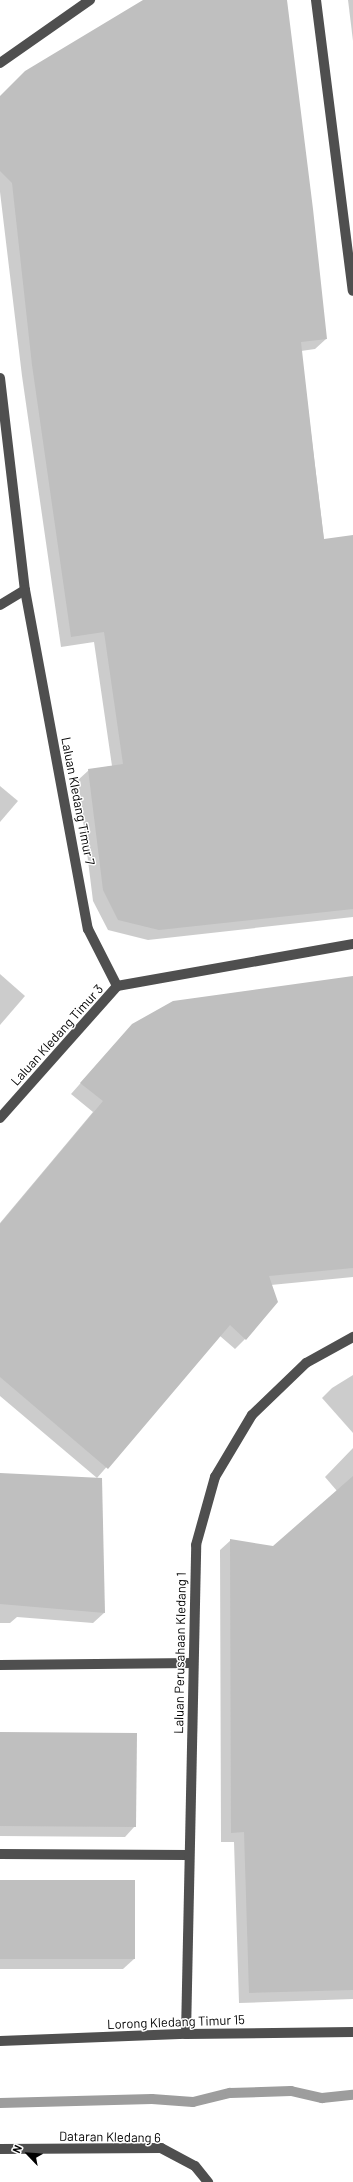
<!DOCTYPE html>
<style>
body{margin:0}
#map{position:relative;width:353px;height:2182px;overflow:hidden;background:#fff;font-family:Barlow,sans-serif}
div>[style]{position:absolute}
.shadow>*{inset:0;background:#0003}
.stream>*{height:10px;margin:-5px;padding:0 5px;transform-origin:5px;border-radius:5px;background:#9d9d9d}
.building>*{inset:0;background:#bfbfbf}
.minor>*{height:10px;margin:-5px;padding:0 5px;transform-origin:5px;border-radius:5px;background:#4f4f4f}
span{translate:-50% -50%;white-space:nowrap;text-align:center;line-height:1.15;-webkit-text-stroke:3px #fff;paint-order:stroke}
.street-label{font-size:13px;color:#000}
.north{position:absolute;left:8px;top:2134px;width:40px;height:40px;-webkit-text-stroke:3px #fff;paint-order:stroke;rotate:295deg;font-size:11px;font-weight:700;line-height:16px;text-align:center;color:#000}
.north::after{content:'';display:block;margin:auto;width:14px;height:18px;background:#000;clip-path:polygon(50% 0,100% 100%,50% 72%,0 100%)}
</style>
<div id="map">
<div class="shadow">
<div style="clip-path:polygon(145px 0,286px 0,326px 339px,315px 349px,301px 351px,324px 540px,353px 536px,353px 917px,148px 940px,108px 930px,93px 901px,78px 780px,89px 770px,112px 766px,94px 642px,61px 647px,22px 376px,0 192px,0 97px)"></div>
<div style="clip-path:polygon(348px 0,353px 0,353px 41px)"></div>
<div style="clip-path:polygon(0 786px,18px 801px,0 822px)"></div>
<div style="clip-path:polygon(0 974px,25px 996px,0 1025px)"></div>
<div style="clip-path:polygon(353px 977px,353px 1277px,271px 1285px,277px 1302px,245px 1339px,235px 1349px,220px 1336px,97px 1478px,0 1396px,0 1223px,93px 1112px,71px 1094px,132px 1025px)"></div>
<div style="clip-path:polygon(353px 1375px,353px 1433px,322px 1398px,332px 1388px)"></div>
<div style="clip-path:polygon(353px 1448px,353px 1999px,239px 2003px,234px 1842px,221px 1842px,220px 1550px,231px 1540px,273px 1547px,337px 1491px,325px 1477px)"></div>
<div style="clip-path:polygon(0 1474px,104px 1613px,93px 1623px,17px 1617px,10px 1623px,0 1623px)"></div>
<div style="clip-path:polygon(0 1733px,135px 1826px,125px 1837px,0 1836px)"></div>
<div style="clip-path:polygon(0 1881px,134px 1959px,123px 1969px,0 1969px)"></div>
</div>
<div class="stream">
<div style="left:0;top:2103px;width:152px;rotate:-1.5deg"></div>
<div style="left:152px;top:2099px;width:41px;rotate:4.2deg"></div>
<div style="left:193px;top:2102px;width:38px;rotate:-14deg"></div>
<div style="left:230px;top:2093px;width:61px;rotate:-1.9deg"></div>
<div style="left:291px;top:2091px;width:32px;rotate:13deg"></div>
<div style="left:322px;top:2098px;width:31px;rotate:-6deg"></div>
</div>
<div class="building">
<div style="clip-path:polygon(143px 0,287px 0,313px 209px,327px 339px,301px 342px,315px 465px,324px 539px,353px 535px,353px 909px,159px 930px,118px 920px,103px 890px,88px 769px,123px 764px,104px 632px,71px 637px,32px 365px,12px 183px,0 171px,0 96px,25px 71px)"></div>
<div style="clip-path:polygon(353px 976px,353px 1268px,269px 1276px,278px 1302px,246px 1340px,230px 1325px,108px 1469px,0 1377px,0 1224px,103px 1101px,80px 1083px,132px 1024px,173px 1001px)"></div>
<div style="clip-path:polygon(0 1473px,102px 1478px,105px 1613px,0 1604px)"></div>
<div style="clip-path:polygon(353px 1476px,353px 1990px,249px 1993px,244px 1832px,231px 1833px,230px 1539px,273px 1546px)"></div>
<div style="clip-path:polygon(0 1732px,137px 1733px,136px 1827px,0 1826px)"></div>
<div style="clip-path:polygon(0 1880px,135px 1880px,135px 1959px,0 1959px)"></div>
</div>
<div class="minor">
<div style="left:316px;top:0;width:293px;rotate:82.8deg"></div>
<div style="left:0;top:63px;width:110px;rotate:-35deg"></div>
<div style="left:0;top:378px;width:213px;rotate:83.3deg"></div>
<div style="left:25px;top:590px;width:345px;rotate:79.5deg"></div>
<div style="left:88px;top:929px;width:64px;rotate:63deg"></div>
<div style="left:117px;top:986px;width:240px;rotate:-10.1deg"></div>
<div style="left:0;top:605px;width:29px;rotate:-31deg"></div>
<div style="left:0;top:1118px;width:176px;rotate:-48.4deg"></div>
<div style="left:0;top:1665px;width:193px;rotate:-0.6deg"></div>
<div style="left:0;top:1854px;width:189px;rotate:0.3deg"></div>
<div style="left:186px;top:2034px;width:489px;rotate:-88.8deg"></div>
<div style="left:196px;top:1545px;width:71px;rotate:-74.4deg"></div>
<div style="left:215px;top:1477px;width:72px;rotate:-59.2deg"></div>
<div style="left:252px;top:1415px;width:75px;rotate:-43.9deg"></div>
<div style="left:306px;top:1363px;width:54px;rotate:-29deg"></div>
<div style="left:0;top:2041px;width:186px;rotate:-2.2deg"></div>
<div style="left:186px;top:2034px;width:167px;rotate:-0.7deg"></div>
<div style="left:0;top:2149px;width:161px;rotate:-0.4deg"></div>
<div style="left:161px;top:2148px;width:38px;rotate:28deg"></div>
<div style="left:195px;top:2166px;width:21px;rotate:51deg"></div>
</div>
<div class="street-label">
<span style="left:78px;top:801px;rotate:79deg">Laluan Kledang Timur 7</span>
<span style="left:57px;top:1035px;rotate:-48deg">Laluan Kledang Timur 3</span>
<span style="left:180px;top:1653px;rotate:-89deg">Laluan Perusahaan Kledang 1</span>
<span style="left:176px;top:2022px;rotate:-2deg">Lorong Kledang Timur 15</span>
<span style="left:110px;top:2137px;rotate:1deg">Dataran Kledang 6</span>
</div>
<div class="north">N</div>
</div>
